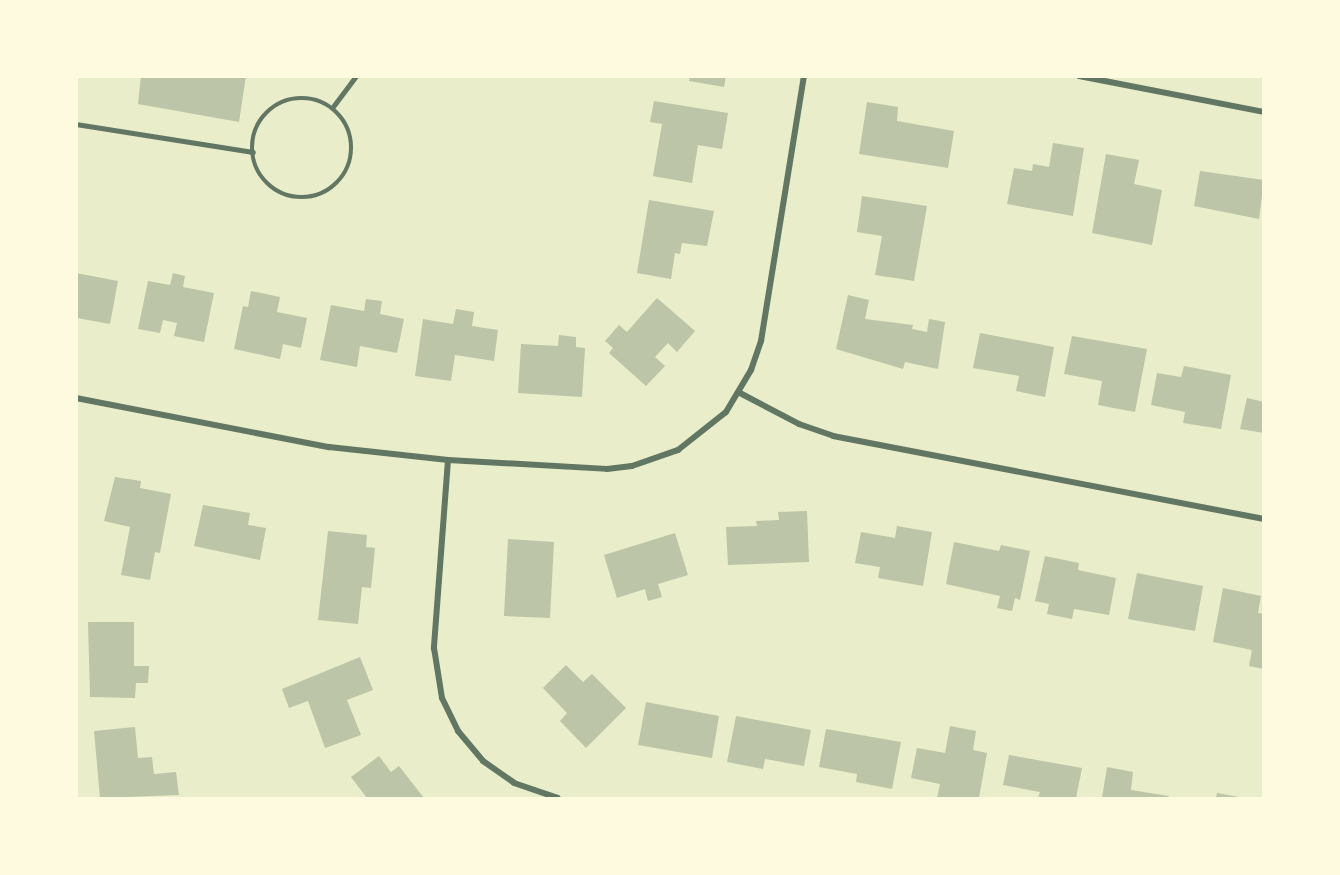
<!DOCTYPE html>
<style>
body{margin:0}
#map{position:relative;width:1340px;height:875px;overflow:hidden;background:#e9edc9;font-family:Lato,sans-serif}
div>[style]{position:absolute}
.building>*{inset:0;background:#bcc5a7}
.service>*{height:4.5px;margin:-2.25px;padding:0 2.25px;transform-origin:2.25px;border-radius:2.25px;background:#617663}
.service>.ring{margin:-2.25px;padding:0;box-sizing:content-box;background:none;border:4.5px solid #617663;border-radius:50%}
.minor>*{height:6px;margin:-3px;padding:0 3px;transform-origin:3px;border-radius:3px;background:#617663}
span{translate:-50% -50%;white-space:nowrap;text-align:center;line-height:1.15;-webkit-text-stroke:4.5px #fefae0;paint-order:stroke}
.frame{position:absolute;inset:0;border:78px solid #fefae0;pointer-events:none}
</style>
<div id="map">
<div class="building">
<div style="clip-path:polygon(141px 76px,246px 76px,239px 122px,138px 104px)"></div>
<div style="clip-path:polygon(690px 76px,726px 76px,724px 87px,689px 81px)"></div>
<div style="clip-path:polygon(654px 101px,728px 113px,722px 149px,698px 145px,692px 183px,653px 176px,662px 124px,650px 122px)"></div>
<div style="clip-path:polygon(867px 102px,898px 107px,897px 121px,954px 131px,948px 168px,859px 154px)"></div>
<div style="clip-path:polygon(1053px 143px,1084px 148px,1073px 216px,1007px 204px,1014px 168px,1032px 171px,1033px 164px,1049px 167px)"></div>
<div style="clip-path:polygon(1106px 154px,1139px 160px,1134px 184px,1162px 190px,1152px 245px,1092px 233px)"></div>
<div style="clip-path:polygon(1200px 171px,1264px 180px,1259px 219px,1194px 206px)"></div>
<div style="clip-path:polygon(862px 196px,927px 206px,914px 281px,875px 275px,882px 236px,857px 232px)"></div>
<div style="clip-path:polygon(649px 200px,714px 211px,707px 246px,682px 243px,680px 254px,675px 253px,671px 279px,637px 273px)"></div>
<div style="clip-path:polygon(76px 273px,118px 281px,110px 324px,77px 318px)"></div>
<div style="clip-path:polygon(173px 273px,185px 276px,183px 287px,214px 293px,204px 342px,174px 336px,177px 323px,163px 320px,160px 333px,138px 329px,148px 281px,170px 285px)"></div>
<div style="clip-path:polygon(251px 291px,280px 297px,277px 312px,307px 318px,301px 348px,283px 344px,280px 359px,234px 349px,243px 306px,248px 307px)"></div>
<div style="clip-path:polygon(848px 295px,869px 300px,865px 319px,913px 325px,912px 329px,927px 332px,929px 319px,945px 322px,938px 369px,905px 362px,903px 369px,836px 349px)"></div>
<div style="clip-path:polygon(657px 298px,695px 331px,677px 352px,668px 343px,655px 357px,665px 366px,646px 386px,609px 353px,613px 348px,605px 341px,619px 325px,627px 332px)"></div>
<div style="clip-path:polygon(366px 299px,382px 301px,380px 314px,404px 319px,397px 353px,360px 346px,357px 367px,320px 360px,331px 305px,364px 311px)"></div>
<div style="clip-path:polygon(456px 309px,474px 312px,472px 326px,498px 330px,494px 361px,455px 355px,451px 381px,415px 376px,423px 319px,453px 324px)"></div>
<div style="clip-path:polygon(980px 333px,1054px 347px,1045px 397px,1016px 391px,1019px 376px,973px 368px)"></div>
<div style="clip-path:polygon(559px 335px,576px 337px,576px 347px,585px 348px,582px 397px,518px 393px,521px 344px,558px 346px)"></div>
<div style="clip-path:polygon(1072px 336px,1147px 349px,1135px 412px,1098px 405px,1102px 381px,1064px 374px)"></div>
<div style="clip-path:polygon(1184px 366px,1231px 375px,1221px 429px,1183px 423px,1185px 412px,1151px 405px,1157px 373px,1181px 377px)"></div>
<div style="clip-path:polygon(1247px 398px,1264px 402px,1264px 433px,1240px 429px)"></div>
<div style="clip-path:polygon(115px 477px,141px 481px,140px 488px,171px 494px,160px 553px,155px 552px,150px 580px,121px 575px,130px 527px,104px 521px)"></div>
<div style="clip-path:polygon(203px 505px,250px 513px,248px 525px,266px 528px,260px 560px,194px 546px)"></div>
<div style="clip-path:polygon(807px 511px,809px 562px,728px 565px,726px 527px,757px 526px,756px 521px,779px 520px,778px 512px)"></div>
<div style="clip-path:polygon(897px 526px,932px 532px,923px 586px,878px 578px,880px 567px,855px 563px,861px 532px,895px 538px)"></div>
<div style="clip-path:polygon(328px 531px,367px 535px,366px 547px,375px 548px,371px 588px,362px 587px,358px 624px,318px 620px)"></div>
<div style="clip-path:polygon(675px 533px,688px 575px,658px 584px,662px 597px,648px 601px,645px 589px,617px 598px,604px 555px)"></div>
<div style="clip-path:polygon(508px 539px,554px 542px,550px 618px,504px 616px)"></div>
<div style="clip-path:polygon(954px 542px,999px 551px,1001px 545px,1030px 551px,1020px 600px,1015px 598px,1012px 611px,997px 608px,1000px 596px,946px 584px)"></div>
<div style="clip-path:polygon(1045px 556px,1079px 563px,1078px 570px,1116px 578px,1109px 615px,1074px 609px,1072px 619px,1047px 614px,1049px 604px,1035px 601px)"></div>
<div style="clip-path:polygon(1137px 573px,1203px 586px,1195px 631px,1128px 619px)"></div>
<div style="clip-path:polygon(1223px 588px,1261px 596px,1258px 613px,1264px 614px,1264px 669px,1249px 666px,1252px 650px,1213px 642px)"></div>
<div style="clip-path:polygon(88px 622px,134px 622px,134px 666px,149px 666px,148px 683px,136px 683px,135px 698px,90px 697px)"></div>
<div style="clip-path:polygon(360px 657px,373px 690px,347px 700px,361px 735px,325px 748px,308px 701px,289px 708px,282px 689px)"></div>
<div style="clip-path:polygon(566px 665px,583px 682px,592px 674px,626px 708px,586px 748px,560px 721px,567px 713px,543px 688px)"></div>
<div style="clip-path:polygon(646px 702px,719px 716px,712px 758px,638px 745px)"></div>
<div style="clip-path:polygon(736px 716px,811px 730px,804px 766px,765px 759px,763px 769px,727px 762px)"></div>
<div style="clip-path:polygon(950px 726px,976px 731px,973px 750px,987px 753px,979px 798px,937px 798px,940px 784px,911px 778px,917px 748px,945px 753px)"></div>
<div style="clip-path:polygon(135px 727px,138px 758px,152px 757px,154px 774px,176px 772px,179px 795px,100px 798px,94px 731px)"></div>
<div style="clip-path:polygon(826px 729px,901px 742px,892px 789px,856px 782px,857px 774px,819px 767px)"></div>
<div style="clip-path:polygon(1009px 755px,1082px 768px,1076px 798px,1038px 798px,1040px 792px,1003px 785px)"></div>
<div style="clip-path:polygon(379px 756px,391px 772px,399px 766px,424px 798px,367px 798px,351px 777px)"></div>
<div style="clip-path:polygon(1107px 767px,1133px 772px,1131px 790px,1169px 796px,1168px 798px,1102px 798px)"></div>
<div style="clip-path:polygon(1217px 793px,1239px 797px,1239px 798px,1216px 798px)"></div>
</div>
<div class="service">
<div class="ring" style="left:252px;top:98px;width:95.5px;height:95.5px"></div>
<div style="left:332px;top:108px;width:40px;rotate:-53deg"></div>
<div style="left:76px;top:124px;width:179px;rotate:9deg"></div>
</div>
<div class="minor">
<div style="left:1079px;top:76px;width:188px;rotate:11deg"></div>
<div style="left:740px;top:393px;width:67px;rotate:27.7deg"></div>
<div style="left:799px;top:424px;width:36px;rotate:19deg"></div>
<div style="left:833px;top:436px;width:439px;rotate:10.9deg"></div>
<div style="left:76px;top:398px;width:258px;rotate:11deg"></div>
<div style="left:329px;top:447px;width:120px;rotate:6.2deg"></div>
<div style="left:448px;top:460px;width:159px;rotate:3.2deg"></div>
<div style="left:607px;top:469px;width:25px;rotate:-7deg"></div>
<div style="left:632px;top:466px;width:49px;rotate:-19.2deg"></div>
<div style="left:678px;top:450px;width:61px;rotate:-38.4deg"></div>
<div style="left:726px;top:412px;width:49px;rotate:-59.2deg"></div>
<div style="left:751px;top:370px;width:31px;rotate:-71deg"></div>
<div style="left:761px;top:341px;width:268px;rotate:-80.8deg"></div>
<div style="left:448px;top:460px;width:189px;rotate:94.3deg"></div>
<div style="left:434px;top:648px;width:51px;rotate:80.9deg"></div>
<div style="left:442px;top:698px;width:37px;rotate:64deg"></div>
<div style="left:458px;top:731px;width:39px;rotate:50deg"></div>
<div style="left:483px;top:761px;width:38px;rotate:35deg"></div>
<div style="left:514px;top:783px;width:46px;rotate:18.8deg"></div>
</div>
<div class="frame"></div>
</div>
